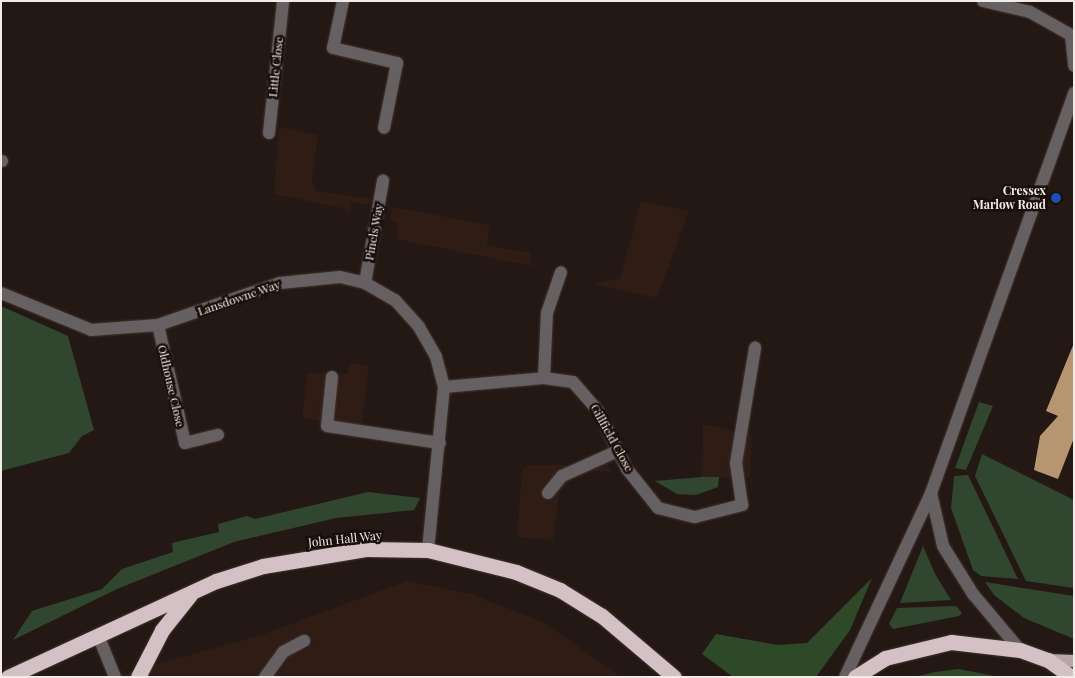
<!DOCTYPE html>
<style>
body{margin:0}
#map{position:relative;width:1075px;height:678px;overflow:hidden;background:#241814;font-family:"Playfair Display",serif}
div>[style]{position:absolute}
.built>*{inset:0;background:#2e1c15}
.green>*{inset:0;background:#31462e}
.forest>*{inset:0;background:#2d4928}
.building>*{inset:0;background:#b69571}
.roads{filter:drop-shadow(0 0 1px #413632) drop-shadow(0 0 1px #413632)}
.minor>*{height:12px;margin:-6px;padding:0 6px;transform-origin:6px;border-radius:6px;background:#676062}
.major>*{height:12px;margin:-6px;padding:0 6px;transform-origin:6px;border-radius:6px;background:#b4a6a9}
.highway>*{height:15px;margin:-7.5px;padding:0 7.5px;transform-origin:7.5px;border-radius:7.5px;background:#d3c1c6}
.dots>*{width:14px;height:14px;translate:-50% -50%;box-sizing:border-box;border:2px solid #1a0f0b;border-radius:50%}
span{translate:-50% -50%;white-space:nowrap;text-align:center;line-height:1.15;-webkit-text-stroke:5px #1a0f0b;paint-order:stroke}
.street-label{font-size:12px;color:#f3ebe7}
.poi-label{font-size:12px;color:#f3ebe7;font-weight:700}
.right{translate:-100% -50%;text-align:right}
.frame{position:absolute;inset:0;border:2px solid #f3ebe7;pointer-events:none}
</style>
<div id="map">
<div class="built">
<div style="clip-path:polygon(279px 127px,318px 135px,312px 181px,316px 191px,372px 199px,369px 204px,351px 203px,350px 215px,342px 208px,274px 194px)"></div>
<div style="clip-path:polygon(641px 201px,689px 211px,657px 298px,594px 284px,620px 278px)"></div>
<div style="clip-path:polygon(392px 207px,490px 225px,487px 245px,530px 253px,532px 266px,396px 239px,398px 222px,390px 220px)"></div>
<div style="clip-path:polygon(350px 363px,369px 366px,361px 426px,302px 418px,307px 373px,348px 374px)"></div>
<div style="clip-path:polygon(703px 424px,752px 434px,750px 477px,702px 477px)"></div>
<div style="clip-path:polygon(601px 452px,612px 472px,593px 471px,570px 480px,559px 493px,553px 540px,517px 537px,522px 469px,530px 465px,575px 465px)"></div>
<div style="clip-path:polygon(407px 581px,471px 594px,545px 623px,621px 677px,112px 677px,264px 634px)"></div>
</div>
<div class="green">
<div style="clip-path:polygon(1px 306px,68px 336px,94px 430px,82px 436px,69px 453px,1px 471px)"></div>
<div style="clip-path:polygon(979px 402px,993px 406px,966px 470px,955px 468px)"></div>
<div style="clip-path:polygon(982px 454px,1074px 500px,1074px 588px,1026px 581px,975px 476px)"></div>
<div style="clip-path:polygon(968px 475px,1018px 579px,981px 576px,973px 570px,951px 508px,954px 476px)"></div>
<div style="clip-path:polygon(702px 477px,719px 477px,718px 487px,696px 495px,677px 494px,655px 481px)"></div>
<div style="clip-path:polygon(368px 492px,420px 498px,414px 510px,336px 518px,234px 542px,117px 589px,13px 640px,32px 611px,102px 589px,122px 569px,173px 552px,172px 543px,219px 532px,218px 524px,247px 516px,255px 519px)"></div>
<div style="clip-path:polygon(923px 546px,935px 574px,951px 600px,900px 603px)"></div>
<div style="clip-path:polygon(985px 582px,1074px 596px,1074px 639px,1024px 618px,994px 595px)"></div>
<div style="clip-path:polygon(956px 606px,962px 613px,959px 616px,893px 629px,889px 624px,897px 608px)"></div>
</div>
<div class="forest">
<div style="clip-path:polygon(872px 578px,850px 630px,816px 677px,733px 677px,702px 654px,716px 634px,778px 645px,807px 643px)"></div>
<div style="clip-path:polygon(958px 669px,1000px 677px,914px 677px,935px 672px)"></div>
</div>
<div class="building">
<div style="clip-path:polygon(1074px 343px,1074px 438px,1058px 479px,1034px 470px,1040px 436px,1058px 416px,1046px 411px)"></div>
</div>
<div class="roads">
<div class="minor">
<div style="left:343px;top:1px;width:48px;rotate:102deg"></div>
<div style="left:333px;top:48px;width:66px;rotate:13.2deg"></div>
<div style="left:397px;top:63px;width:66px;rotate:101.3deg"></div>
<div style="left:983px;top:1px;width:48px;rotate:13.2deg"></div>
<div style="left:1030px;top:12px;width:47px;rotate:29.3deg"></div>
<div style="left:1071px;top:35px;width:31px;rotate:84deg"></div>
<div style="left:269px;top:133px;width:133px;rotate:-83.9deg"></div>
<div style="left:1px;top:161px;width:1px"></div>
<div style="left:365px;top:283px;width:104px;rotate:-80deg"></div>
<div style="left:1px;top:293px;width:97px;rotate:22.3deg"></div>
<div style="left:91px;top:330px;width:67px;rotate:-4.3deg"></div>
<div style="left:158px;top:325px;width:129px;rotate:-19deg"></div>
<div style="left:280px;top:283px;width:60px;rotate:-5.7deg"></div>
<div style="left:340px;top:277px;width:26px;rotate:13deg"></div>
<div style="left:365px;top:283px;width:34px;rotate:30deg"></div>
<div style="left:395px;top:300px;width:36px;rotate:48deg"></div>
<div style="left:419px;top:327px;width:34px;rotate:60deg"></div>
<div style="left:436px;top:357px;width:31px;rotate:75deg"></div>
<div style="left:444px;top:387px;width:164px;rotate:95.6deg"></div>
<div style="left:158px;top:325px;width:121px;rotate:77.1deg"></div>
<div style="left:185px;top:443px;width:34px;rotate:-14deg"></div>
<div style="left:332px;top:377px;width:49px;rotate:95.8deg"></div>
<div style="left:327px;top:426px;width:114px;rotate:8.6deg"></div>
<div style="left:544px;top:378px;width:65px;rotate:-87.4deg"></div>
<div style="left:547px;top:313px;width:43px;rotate:-71.1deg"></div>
<div style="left:444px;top:387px;width:100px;rotate:-5.1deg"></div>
<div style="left:544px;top:378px;width:29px;rotate:8deg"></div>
<div style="left:573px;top:382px;width:38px;rotate:49deg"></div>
<div style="left:598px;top:411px;width:65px;rotate:63.4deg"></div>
<div style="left:627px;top:469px;width:50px;rotate:51.5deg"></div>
<div style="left:658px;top:508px;width:38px;rotate:14deg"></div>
<div style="left:695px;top:517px;width:49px;rotate:-14.3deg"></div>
<div style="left:742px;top:505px;width:42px;rotate:-98.1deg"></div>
<div style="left:736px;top:463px;width:117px;rotate:-80.6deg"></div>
<div style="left:548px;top:493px;width:22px;rotate:-51deg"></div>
<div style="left:562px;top:476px;width:61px;rotate:-24.1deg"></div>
<div style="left:931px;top:493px;width:54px;rotate:77.2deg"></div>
<div style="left:943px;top:546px;width:57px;rotate:58deg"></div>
<div style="left:973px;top:594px;width:73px;rotate:50deg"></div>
<div style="left:98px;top:635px;width:45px;rotate:68deg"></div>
<div style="left:265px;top:677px;width:31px;rotate:-54deg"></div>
<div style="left:283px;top:652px;width:24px;rotate:-28deg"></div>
<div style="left:845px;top:677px;width:203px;rotate:-64.9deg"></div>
<div style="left:931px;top:493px;width:425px;rotate:-70.3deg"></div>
</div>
<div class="major">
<div style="left:1048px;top:660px;width:26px;rotate:2deg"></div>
</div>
<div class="highway">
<div style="left:8px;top:677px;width:229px;rotate:-24.8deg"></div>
<div style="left:216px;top:581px;width:49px;rotate:-17.7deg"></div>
<div style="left:263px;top:566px;width:104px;rotate:-9.4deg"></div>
<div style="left:366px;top:549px;width:62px;rotate:0.9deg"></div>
<div style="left:428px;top:550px;width:91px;rotate:14deg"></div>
<div style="left:516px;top:572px;width:48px;rotate:22.2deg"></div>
<div style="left:560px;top:590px;width:49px;rotate:31.8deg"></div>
<div style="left:602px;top:616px;width:94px;rotate:40.3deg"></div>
<div style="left:138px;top:677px;width:53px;rotate:-62.9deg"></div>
<div style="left:162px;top:630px;width:45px;rotate:-51.3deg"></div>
<div style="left:855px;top:677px;width:36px;rotate:-32deg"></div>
<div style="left:885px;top:658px;width:68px;rotate:-13.6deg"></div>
<div style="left:951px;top:642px;width:69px;rotate:6.6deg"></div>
<div style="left:1020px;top:650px;width:30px;rotate:20deg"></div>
<div style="left:1048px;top:660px;width:29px;rotate:36deg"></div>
</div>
</div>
<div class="dots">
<div style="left:1056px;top:198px;background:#1a4fb4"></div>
</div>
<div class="street-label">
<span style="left:276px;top:67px;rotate:-84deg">Little Close</span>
<span style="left:374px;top:232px;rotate:-80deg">Pinels Way</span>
<span style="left:239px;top:298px;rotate:-19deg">Lansdowne Way</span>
<span style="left:171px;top:386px;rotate:77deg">Oldhouse Close</span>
<span style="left:612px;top:438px;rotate:61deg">Gillfield Close</span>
<span style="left:345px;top:539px;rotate:-6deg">John Hall Way</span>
</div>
<div class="poi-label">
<span class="right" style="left:1046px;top:198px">Cressex<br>Marlow Road</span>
</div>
<div class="frame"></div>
</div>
